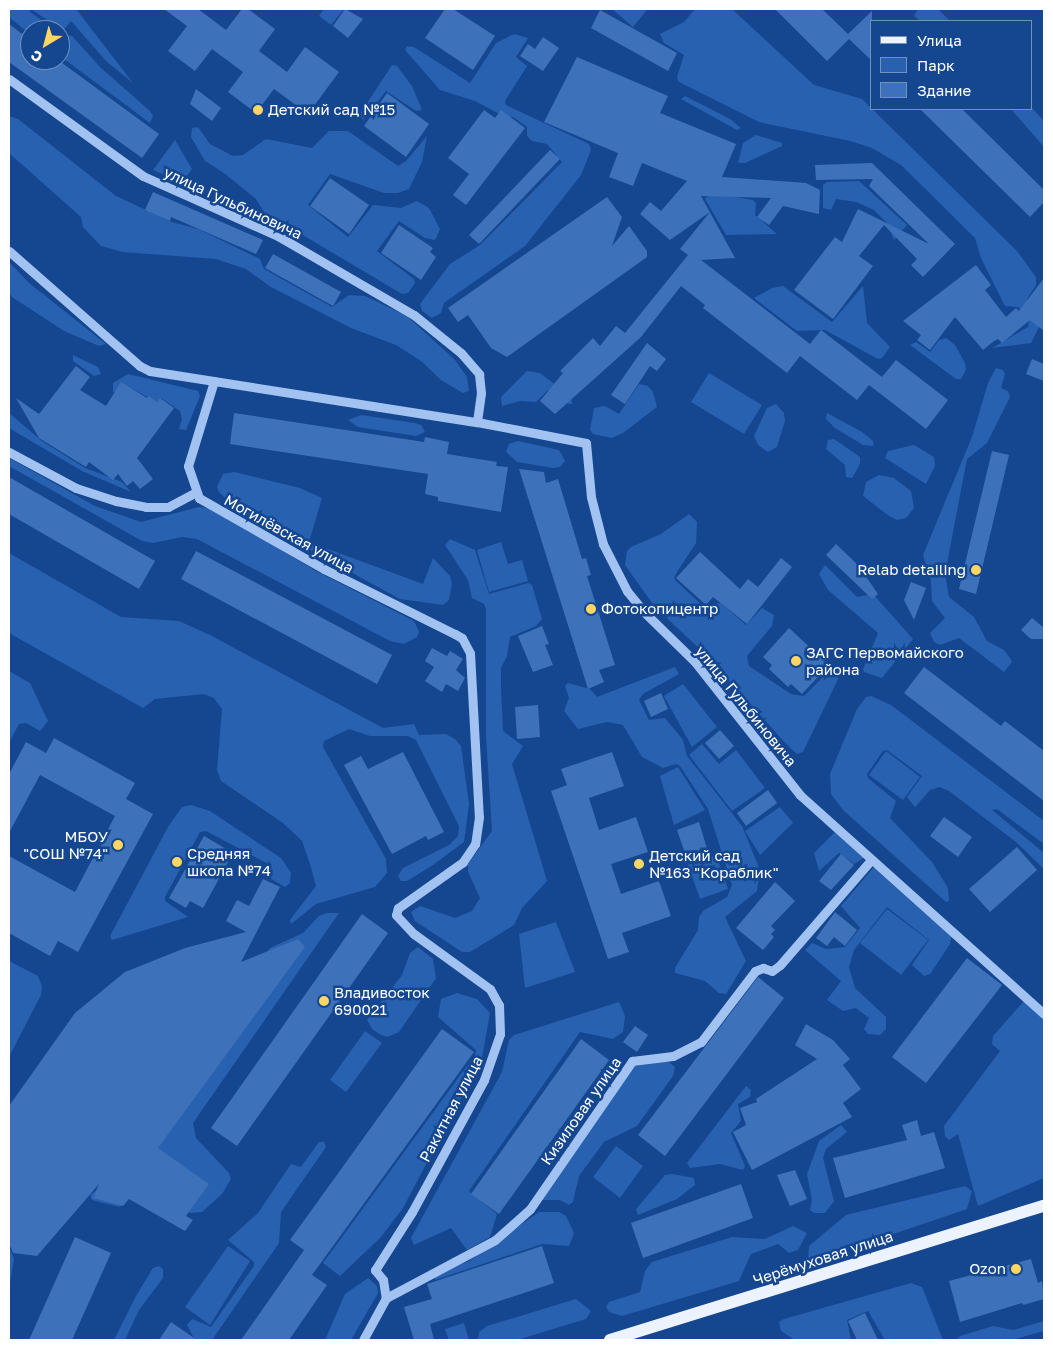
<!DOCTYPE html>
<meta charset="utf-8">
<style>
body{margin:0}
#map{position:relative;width:1053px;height:1349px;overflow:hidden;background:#154791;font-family:"Golos Text",sans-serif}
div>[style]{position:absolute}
.green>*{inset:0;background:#2761b0}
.building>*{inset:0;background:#3d71b9}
.minor>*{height:9px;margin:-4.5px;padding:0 4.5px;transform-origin:4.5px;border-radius:4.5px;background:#a2c3f1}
.major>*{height:12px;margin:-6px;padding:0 6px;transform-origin:6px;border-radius:6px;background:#ecf3ff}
.dots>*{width:14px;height:14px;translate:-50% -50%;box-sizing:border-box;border:2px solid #154791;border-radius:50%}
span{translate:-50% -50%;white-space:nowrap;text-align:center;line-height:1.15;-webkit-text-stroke:5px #154791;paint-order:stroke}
.poi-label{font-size:15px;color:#fff}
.left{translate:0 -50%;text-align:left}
.right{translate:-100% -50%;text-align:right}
.street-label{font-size:15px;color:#fff}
.frame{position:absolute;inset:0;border:10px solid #fff;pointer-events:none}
.legend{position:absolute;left:870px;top:20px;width:162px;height:90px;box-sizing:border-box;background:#154791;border:1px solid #7391bd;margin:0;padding:6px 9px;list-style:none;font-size:15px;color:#fff}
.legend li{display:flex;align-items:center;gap:10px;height:25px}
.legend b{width:25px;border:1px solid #7391bd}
.north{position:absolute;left:20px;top:20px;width:50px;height:50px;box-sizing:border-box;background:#154791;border:1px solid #7391bd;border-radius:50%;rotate:217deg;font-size:14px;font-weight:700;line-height:20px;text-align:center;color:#fff}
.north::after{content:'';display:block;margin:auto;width:18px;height:22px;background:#ffd662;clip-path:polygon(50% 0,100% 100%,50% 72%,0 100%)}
</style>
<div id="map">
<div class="green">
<div style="clip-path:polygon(9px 9px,30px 9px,30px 12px,55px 30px,30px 30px,30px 34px,10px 18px)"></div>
<div style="clip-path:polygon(31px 9px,76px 9px,133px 83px,106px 61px,71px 21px,63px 31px)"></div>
<div style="clip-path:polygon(324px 9px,344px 9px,331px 25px,319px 16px)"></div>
<div style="clip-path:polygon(612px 9px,644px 9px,646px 11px,633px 27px)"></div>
<div style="clip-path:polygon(695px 9px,732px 9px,814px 85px,862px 99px,1017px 251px,1036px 277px,1036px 285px,1027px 299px,1037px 309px,1041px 323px,1031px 343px,992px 348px,1028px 327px,1029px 321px,1018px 307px,1005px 306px,981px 258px,975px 238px,901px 165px,872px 148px,850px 141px,759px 122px,679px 82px,677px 77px,684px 55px,664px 43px,660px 34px,684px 22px)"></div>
<div style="clip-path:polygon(918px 9px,938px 9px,950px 21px,920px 21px,914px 16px)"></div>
<div style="clip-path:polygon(60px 34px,72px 36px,100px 67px,150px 111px,153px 116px,150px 123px,60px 56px)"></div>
<div style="clip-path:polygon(514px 34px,528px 38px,516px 57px,527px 66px,505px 101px,506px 105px,589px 144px,591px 150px,581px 175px,525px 246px,444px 303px,441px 313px,432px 318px,422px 311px,420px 304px,450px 264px,480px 245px,562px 162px,547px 144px,532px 141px,527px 136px,527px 127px,513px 117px,507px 118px,475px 101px,440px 90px,405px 50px,407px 46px,414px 47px,470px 83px,496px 43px)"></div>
<div style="clip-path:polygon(392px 65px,397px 66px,412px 86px,422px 110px,416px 111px,386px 91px,363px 120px,360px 114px)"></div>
<div style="clip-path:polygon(685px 96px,730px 119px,741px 128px,737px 130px,681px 99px)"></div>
<div style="clip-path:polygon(1032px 108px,1044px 121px,1044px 147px,1011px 109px)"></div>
<div style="clip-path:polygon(9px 116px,18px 119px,116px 196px,172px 222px,198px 229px,260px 259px,264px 269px,332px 307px,349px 295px,365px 296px,407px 316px,455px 360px,467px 377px,469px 391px,463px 393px,441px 380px,421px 361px,396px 345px,351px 328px,271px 287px,246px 269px,216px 259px,123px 252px,101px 246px,83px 227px,81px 217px,9px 153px)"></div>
<div style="clip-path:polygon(198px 127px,210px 144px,233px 156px,243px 155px,266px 139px,312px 148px,329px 131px,348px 131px,398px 166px,406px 161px,427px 136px,422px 162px,409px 189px,398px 193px,384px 193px,330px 174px,308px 205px,348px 237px,373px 205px,401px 208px,417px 201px,429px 208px,440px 229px,435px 240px,425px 238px,399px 221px,377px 251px,414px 279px,415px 283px,408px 293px,402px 294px,264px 212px,256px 199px,224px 173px,205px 161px,191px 137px,192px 128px)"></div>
<div style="clip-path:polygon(756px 135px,782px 143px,782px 146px,745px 163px,738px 163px,743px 143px)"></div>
<div style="clip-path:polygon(175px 140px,192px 169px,182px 182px,153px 170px)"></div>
<div style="clip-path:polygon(859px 181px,907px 225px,894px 240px,887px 223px,874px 210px,856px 202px,836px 199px,831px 210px,823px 208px,823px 185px,827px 182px)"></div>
<div style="clip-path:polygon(711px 193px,753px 200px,756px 203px,755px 215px,777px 234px,726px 235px,705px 199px)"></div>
<div style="clip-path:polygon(9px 262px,29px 283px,106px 344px,99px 346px,64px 331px,12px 297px,9px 293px)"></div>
<div style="clip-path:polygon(783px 286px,832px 322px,863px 286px,867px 323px,890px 347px,882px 358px,878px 359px,825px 330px,797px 331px,754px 298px,772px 288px)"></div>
<div style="clip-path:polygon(946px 338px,955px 345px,965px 363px,966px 370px,961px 379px,956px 379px,910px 345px,916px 342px,930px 352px,939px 340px)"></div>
<div style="clip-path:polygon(73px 355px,98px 367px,101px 374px,94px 376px,73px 361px)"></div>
<div style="clip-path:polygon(996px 368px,1003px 370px,1005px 374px,1001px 388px,1008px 391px,1010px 397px,987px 443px,967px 459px,945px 574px,949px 597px,974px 617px,987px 641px,1004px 650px,1010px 658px,1012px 662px,1004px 672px,959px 638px,940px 645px,934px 642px,930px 633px,945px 618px,932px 601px,931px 581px,923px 555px,972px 437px,988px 383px)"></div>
<div style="clip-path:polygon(527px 371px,540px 373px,571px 397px,572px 404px,564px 403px,548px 390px,536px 402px,520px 401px,502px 406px,501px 397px)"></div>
<div style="clip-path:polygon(709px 373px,762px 405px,744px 434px,691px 402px)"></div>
<div style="clip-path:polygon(128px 374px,198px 391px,200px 396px,186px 430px,179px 429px,182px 419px,180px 411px,161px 398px,157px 402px,129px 387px,113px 392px,113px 383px)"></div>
<div style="clip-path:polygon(639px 384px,648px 386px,653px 392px,657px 407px,623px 433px,612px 438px,593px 434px,590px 430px,594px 408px,605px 406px,619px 414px)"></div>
<div style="clip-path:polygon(776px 404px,784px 413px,785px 421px,777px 447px,768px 452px,758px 445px,754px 436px,767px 408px)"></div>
<div style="clip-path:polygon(9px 413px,42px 441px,85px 468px,122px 482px,131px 492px,82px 471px,9px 428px)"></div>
<div style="clip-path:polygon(827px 413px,862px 432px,873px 441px,874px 446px,863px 445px,835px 428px,826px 419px)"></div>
<div style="clip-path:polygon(361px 415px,415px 423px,421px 425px,425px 432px,416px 436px,358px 427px,348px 420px)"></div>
<div style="clip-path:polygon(834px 439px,860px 457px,860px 464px,852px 478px,846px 477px,845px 465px,826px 449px,828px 440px)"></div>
<div style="clip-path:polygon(518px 441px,559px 450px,565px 461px,560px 467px,553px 468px,517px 462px,506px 452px,509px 444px)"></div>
<div style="clip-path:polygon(914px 445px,934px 457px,935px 466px,926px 484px,885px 458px,888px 451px)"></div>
<div style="clip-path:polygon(9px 458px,95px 506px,141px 522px,199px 507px,212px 509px,316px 571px,414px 621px,419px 632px,417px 637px,404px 644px,390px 641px,197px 539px,182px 537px,153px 543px,142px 541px,9px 466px)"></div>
<div style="clip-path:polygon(234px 472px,300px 488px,322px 498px,309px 542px,423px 584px,433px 558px,450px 576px,452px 584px,449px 600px,443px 605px,400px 599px,257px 521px,236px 509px,219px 492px,217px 487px,223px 474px)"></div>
<div style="clip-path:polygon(879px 475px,894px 478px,911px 491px,914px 508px,906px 518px,897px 520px,889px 516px,863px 496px,866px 482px)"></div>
<div style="clip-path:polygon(689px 514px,697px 522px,696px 543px,677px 572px,674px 578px,677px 582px,703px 606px,721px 603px,746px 625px,762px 608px,774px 615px,772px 626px,747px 656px,749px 666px,791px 694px,804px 696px,833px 667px,840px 670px,840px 675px,803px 752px,797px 754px,789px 747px,704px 653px,655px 607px,625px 565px,627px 551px,631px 547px,661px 534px)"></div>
<div style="clip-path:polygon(450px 539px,475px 550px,489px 594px,528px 583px,532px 585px,542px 619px,536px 626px,510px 637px,507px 656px,501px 668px,501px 688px,503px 731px,523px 746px,512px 764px,547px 881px,522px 908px,514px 925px,470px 952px,462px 952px,415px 921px,411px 912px,420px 906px,455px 918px,472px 911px,480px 898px,468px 872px,468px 864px,492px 831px,486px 737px,486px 609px,484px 604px,472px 598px,468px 580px,445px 545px)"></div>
<div style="clip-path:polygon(501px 542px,508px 564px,522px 560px,528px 581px,489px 592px,477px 550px)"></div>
<div style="clip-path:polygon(9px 553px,121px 617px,179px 621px,212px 636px,383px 728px,414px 724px,419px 735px,446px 734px,455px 739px,461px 746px,469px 804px,464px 842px,433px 865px,407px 881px,401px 881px,398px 876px,403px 868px,449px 845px,458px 836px,459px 826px,416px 740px,408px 736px,370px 736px,349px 729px,324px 741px,323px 747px,386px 859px,387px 873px,375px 887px,316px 904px,291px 924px,290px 920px,316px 886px,310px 864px,302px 841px,283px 823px,221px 781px,217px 770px,222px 709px,214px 698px,204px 694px,155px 699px,143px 708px,9px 633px)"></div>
<div style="clip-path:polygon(825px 565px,857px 597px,873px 594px,913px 639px,882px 678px,864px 672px,863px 669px,878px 633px,828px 590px,819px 574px)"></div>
<div style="clip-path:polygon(675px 667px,679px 674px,643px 694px,639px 700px,649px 720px,665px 718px,683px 740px,687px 756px,742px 826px,760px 870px,757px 891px,725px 917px,746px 961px,726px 994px,719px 993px,705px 981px,675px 973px,675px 968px,698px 930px,699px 917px,703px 911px,727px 897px,732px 885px,708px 809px,680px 766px,676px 764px,663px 768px,642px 757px,623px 725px,607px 722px,578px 729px,564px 711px,569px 698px,565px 686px,568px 683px,590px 689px,597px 697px)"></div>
<div style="clip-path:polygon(9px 671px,30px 683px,48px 721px,40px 731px,26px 723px,19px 724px,9px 743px)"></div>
<div style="clip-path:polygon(683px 684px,717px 727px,692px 747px,664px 696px)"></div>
<div style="clip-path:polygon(871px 696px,891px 705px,1044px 821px,1044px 844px,997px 809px,992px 810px,1044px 853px,1044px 869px,1016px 842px,949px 791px,939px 787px,930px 790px,915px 807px,907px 797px,922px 776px,887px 750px,883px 751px,867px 774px,868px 778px,896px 801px,890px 818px,932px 862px,948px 888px,949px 901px,946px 902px,843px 810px,831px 794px,830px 774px,857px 709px,866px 697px)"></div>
<div style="clip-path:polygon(702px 744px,719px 764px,736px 750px,765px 788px,732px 811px,689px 755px)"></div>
<div style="clip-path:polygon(886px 751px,920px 777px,903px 800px,869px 775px)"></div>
<div style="clip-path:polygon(678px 767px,705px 810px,674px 825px,660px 776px)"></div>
<div style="clip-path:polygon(191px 805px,210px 811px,281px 858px,291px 873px,290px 883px,285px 887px,268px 877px,270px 865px,206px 831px,200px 832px,165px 897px,165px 901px,188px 917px,112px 940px,110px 936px,168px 827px,182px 807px)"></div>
<div style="clip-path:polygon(780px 807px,793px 823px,760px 855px,745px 831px)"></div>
<div style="clip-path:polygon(835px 832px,864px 858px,854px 864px,839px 853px,819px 871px,814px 853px)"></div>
<div style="clip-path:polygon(716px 855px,728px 889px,700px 899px,688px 865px)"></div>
<div style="clip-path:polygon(883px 867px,952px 934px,950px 944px,930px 974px,924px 976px,912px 965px,929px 940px,887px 907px,854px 950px,849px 967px,855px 988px,886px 1017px,886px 1029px,880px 1035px,868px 1034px,864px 1029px,869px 1018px,856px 1008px,843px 1011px,827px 1000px,841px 981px,805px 950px,812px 943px,826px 949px,845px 947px,860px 928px,841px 906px,873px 868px)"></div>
<div style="clip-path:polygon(887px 909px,928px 940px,901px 975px,860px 943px)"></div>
<div style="clip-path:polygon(327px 913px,339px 913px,193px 1123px,196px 1138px,229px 1173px,231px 1179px,222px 1194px,202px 1212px,191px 1213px,130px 1195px,120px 1207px,92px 1200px,90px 1195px,108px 1182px,139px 1140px,270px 948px,303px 933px,319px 916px)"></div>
<div style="clip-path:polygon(556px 922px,575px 972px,525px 988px,519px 934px)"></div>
<div style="clip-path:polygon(418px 947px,433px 959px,436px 978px,399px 1032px,387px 1037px,381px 1035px,372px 1029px,367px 1020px,402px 975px,410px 953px)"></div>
<div style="clip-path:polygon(9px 961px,38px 976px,42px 986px,41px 995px,9px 1057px)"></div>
<div style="clip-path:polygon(457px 993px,477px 999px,490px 1013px,482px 1058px,403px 1208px,381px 1237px,340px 1276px,323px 1263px,475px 1055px,476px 1050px,438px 1017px,441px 999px)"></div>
<div style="clip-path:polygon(1024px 1001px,1044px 1016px,1044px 1178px,978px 1206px,958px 1134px,949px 1140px,945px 1136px,944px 1126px,1000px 1051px,992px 1044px,993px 1036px)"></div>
<div style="clip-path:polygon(619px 1002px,625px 1016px,623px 1032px,613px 1039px,580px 1032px,469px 1191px,497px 1214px,490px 1237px,467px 1250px,451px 1228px,414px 1245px,411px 1238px,502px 1072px,509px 1040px,514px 1035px)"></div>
<div style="clip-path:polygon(365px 1031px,382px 1043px,346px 1092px,330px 1080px)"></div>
<div style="clip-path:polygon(667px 1061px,675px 1067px,673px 1076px,637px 1126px,604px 1142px,579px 1176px,573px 1202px,569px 1205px,560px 1200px,541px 1200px,539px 1198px,635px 1066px)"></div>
<div style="clip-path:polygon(746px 1086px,751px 1090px,750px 1097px,738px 1104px,741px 1121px,731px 1133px,745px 1166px,743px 1170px,720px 1164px,690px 1168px,687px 1163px)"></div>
<div style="clip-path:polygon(841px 1125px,847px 1132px,826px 1149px,823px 1158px,834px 1201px,825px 1213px,814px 1213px,810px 1210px,812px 1200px,807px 1174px,819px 1141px)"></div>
<div style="clip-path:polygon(319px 1142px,324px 1142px,326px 1147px,281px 1212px,279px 1243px,212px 1340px,195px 1340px,187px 1325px,192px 1319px,211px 1327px,254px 1266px,254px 1262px,228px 1240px,258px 1213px,291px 1164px,301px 1167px)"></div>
<div style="clip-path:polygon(616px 1146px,643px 1166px,620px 1198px,593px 1177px)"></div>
<div style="clip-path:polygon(672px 1174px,694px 1178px,695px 1185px,677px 1199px,638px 1215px,636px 1209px,665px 1175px)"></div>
<div style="clip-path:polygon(965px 1186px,972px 1191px,967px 1209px,814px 1261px,808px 1259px,809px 1246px,846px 1215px)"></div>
<div style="clip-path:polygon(539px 1212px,559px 1212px,566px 1216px,574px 1233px,569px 1246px,542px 1244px,435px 1280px,435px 1274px,469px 1261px)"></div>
<div style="clip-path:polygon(793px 1226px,807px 1233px,798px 1250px,789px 1253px,778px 1244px,751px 1254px,739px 1281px,622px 1316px,609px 1312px,606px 1307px,609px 1302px,640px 1292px,645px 1271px,652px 1262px,732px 1237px,765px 1239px)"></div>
<div style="clip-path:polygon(9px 1246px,14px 1259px,9px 1289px)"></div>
<div style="clip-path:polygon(228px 1246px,250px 1261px,210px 1325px,185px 1307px)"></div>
<div style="clip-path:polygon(159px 1266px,163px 1269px,163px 1278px,139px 1310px,125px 1340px,114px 1340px,136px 1296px,153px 1268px)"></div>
<div style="clip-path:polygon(368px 1278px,377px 1286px,378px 1293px,351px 1340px,325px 1340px,345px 1294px)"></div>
<div style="clip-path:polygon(911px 1283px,922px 1287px,943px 1340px,885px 1340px,868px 1311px,847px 1320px,851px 1340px,795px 1340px,781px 1331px,779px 1322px,784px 1319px)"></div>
<div style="clip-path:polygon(576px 1299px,591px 1311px,586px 1319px,517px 1340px,478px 1340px,479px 1332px,487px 1326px)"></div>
<div style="clip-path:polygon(1044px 1321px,1044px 1331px,1011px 1340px,956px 1340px,960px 1336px,993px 1326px,1013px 1330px)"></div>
<div style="clip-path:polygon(464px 1323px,469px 1340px,449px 1340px,445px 1329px)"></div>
</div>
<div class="building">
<div style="clip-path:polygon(164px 9px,198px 9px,226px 30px,242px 9px,248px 9px,275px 29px,259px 51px,287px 72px,305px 47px,339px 72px,308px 114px,274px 89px,256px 113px,228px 92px,243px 72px,212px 49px,195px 71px,168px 51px,187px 26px)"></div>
<div style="clip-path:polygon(345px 9px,363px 19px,348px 38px,333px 26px)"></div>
<div style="clip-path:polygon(445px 9px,453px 9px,495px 36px,473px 70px,425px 38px)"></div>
<div style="clip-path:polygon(775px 9px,822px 9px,848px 34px,872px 11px,872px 61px,849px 39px,827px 61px)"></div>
<div style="clip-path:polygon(600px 10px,677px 53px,668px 71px,591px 28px)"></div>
<div style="clip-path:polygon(9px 24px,30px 40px,30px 60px,58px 60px,159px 134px,142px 158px,9px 62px)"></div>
<div style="clip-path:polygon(543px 37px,559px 48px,543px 71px,520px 56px,528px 44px,535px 49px)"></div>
<div style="clip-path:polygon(577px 57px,668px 96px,660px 113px,736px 144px,722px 177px,806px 183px,820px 190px,819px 214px,783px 206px,769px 225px,757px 217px,771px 198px,701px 196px,735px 258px,701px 260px,810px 344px,821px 330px,882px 377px,896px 360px,948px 400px,926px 429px,869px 385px,857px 400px,800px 356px,787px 373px,703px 308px,705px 305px,681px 286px,641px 337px,555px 414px,540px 401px,563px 373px,560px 371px,593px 338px,600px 346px,616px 326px,625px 333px,688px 255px,680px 249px,710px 212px,670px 240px,640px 214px,650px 202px,661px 211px,687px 181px,642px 163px,633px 186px,609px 177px,618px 153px,544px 122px)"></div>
<div style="clip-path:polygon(196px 89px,221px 108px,212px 121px,190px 104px)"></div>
<div style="clip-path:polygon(387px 93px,429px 124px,406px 157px,364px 126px)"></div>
<div style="clip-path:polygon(920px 109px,962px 109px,1044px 190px,1044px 202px,1030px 217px)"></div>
<div style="clip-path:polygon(484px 110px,495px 118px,501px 110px,525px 128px,466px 205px,453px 195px,469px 174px,448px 158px)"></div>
<div style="clip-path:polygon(550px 150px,560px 159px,479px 244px,469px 235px)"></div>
<div style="clip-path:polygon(872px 163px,955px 244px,923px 277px,911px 265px,917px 259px,884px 225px,859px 256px,873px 266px,833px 319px,794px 290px,835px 237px,842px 242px,858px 209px,929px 244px,869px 186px,873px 179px,816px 180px,815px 165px)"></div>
<div style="clip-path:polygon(330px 178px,369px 205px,349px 234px,310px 206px)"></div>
<div style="clip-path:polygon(153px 192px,263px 240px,256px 254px,171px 217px,170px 221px,145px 210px)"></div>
<div style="clip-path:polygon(607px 197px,622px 217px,612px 246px,629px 226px,647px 251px,647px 257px,507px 357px,491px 348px,468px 315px,458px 322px,448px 308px)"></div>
<div style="clip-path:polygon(399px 225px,433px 248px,430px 252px,436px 257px,421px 280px,381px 253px)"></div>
<div style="clip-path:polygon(273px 254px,341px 292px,333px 306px,265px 268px)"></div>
<div style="clip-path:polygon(976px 265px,991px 285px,985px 290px,1006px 317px,1016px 308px,1019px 311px,1044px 278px,1044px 331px,1030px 320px,1002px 343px,998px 339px,994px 341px,983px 350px,955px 317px,930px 350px,917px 340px,921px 335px,903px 321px)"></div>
<div style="clip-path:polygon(647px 343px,666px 359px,657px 371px,650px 366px,625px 404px,611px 395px)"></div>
<div style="clip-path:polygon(1032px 359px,1044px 364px,1044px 381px,1026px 374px)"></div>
<div style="clip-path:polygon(76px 366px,90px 377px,80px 390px,106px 406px,121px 382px,147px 398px,149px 396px,157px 402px,160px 398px,174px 408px,137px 458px,153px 479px,140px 489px,133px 481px,127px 486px,118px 474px,113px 480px,89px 462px,86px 467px,39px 438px,16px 398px,39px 414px)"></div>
<div style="clip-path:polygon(234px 413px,424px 442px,425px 437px,449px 442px,447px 454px,497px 462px,496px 466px,508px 467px,501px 512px,438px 501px,438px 497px,425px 494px,428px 474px,230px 444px)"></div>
<div style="clip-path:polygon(992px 451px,1009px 455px,976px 594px,959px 589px)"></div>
<div style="clip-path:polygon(519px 469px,544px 472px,546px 483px,558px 479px,582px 559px,586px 558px,591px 575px,587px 576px,615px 665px,599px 670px,604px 682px,588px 689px)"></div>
<div style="clip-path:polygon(9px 477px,155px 561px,139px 589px,9px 514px)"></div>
<div style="clip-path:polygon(836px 544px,858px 565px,878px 594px,872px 599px,826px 555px)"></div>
<div style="clip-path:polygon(196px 551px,392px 655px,377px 684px,181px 579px)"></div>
<div style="clip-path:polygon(700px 552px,740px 589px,748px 579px,758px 587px,781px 558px,792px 567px,747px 624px,713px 597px,706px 605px,676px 578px)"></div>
<div style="clip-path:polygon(911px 582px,926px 588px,914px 620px,904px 600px)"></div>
<div style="clip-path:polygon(1032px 618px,1044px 628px,1044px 639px,1031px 639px,1021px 630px)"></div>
<div style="clip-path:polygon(542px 626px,549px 644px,545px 645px,553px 665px,533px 672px,518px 636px)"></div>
<div style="clip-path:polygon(789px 628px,829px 665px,802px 694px,791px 684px,788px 687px,769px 669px,772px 665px,763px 657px)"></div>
<div style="clip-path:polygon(432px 648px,447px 656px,450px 651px,463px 659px,456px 670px,465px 678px,458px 691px,446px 684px,442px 692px,425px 681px,434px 667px,425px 661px)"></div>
<div style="clip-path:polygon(924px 667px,1001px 726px,1005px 721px,1044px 751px,1044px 801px,904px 693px)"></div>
<div style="clip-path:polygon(661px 693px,668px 709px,651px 717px,644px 701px)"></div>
<div style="clip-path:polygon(538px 705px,540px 737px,517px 739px,515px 707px)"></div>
<div style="clip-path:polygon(720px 730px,734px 746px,719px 759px,705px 743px)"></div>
<div style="clip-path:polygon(54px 738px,135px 783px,126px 799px,153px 814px,78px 952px,58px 941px,50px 956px,9px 933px,9px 856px,75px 892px,115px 816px,40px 775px,9px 833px,9px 774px,26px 742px,46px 753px)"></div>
<div style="clip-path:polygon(403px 752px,444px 832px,428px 840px,426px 836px,392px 854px,344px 765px,361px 756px,368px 769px)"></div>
<div style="clip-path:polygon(612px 752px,624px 786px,589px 798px,599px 830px,636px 817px,648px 852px,611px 864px,621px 894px,659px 881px,671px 916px,622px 933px,629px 952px,608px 959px,551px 791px,567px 785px,561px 769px)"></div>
<div style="clip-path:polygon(768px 790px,777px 803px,746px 826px,737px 813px)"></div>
<div style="clip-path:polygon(944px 817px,972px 837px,958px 857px,930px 836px)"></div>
<div style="clip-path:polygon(699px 822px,708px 852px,687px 859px,677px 830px)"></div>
<div style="clip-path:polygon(204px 836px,233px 853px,203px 908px,190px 901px,186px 908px,169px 898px)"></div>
<div style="clip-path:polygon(1017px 847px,1037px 870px,990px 912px,969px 889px)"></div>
<div style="clip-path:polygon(841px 854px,854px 865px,831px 890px,819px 881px)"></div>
<div style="clip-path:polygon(263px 879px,280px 887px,241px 962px,298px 939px,305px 947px,158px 1148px,209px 1184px,186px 1216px,193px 1220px,185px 1231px,129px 1199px,123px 1206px,93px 1198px,99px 1184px,37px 1256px,13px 1253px,9px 1243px,9px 1106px,75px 1013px,125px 972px,185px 948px,246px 932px,226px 921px,237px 900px,249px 906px)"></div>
<div style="clip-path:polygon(775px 882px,795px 901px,771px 926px,775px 930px,771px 934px,774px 937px,763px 950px,736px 928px)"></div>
<div style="clip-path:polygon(835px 912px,857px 930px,845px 946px,834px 937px,827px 946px,816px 938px)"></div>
<div style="clip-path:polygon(362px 914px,388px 933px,237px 1146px,211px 1128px)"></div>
<div style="clip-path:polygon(967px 958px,1002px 985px,926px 1083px,892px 1057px)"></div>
<div style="clip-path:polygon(758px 977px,784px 998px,665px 1156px,638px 1135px)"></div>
<div style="clip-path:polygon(806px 1024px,833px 1040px,850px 1059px,843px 1065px,861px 1089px,843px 1103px,852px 1117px,752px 1170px,733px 1132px,746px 1125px,740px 1108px,757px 1102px,756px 1099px,817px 1059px,795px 1045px)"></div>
<div style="clip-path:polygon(635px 1026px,648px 1035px,637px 1052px,623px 1042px)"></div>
<div style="clip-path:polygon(442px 1029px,474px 1052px,312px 1275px,327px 1285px,289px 1340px,241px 1340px,304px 1250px,290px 1240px)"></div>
<div style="clip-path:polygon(581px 1039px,609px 1060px,499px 1214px,471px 1194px)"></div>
<div style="clip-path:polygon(917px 1120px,921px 1136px,934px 1132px,945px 1168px,845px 1198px,833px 1158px,907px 1140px,902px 1125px)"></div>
<div style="clip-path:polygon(795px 1170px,807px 1199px,790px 1206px,777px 1175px)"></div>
<div style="clip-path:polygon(741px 1184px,753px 1218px,643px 1258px,631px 1223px)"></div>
<div style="clip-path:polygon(75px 1237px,111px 1253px,72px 1340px,29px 1340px)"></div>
<div style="clip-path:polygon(542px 1246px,554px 1283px,430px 1324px,434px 1340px,414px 1340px,404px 1307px,432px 1299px,427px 1284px)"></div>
<div style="clip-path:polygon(1031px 1259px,1038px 1283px,1042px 1281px,1044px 1299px,1023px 1305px,1022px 1303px,960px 1322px,949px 1281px)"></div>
<div style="clip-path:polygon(865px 1313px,878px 1340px,857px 1340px,848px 1321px)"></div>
<div style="clip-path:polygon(171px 1322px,197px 1340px,159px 1340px)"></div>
</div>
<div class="minor">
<div style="left:9px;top:79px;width:165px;rotate:35.9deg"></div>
<div style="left:143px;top:176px;width:148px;rotate:24deg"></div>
<div style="left:278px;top:236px;width:157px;rotate:30.2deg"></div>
<div style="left:414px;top:315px;width:60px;rotate:39deg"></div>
<div style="left:461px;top:353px;width:28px;rotate:49deg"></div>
<div style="left:479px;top:374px;width:19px;rotate:84deg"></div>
<div style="left:481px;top:393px;width:29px;rotate:98deg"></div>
<div style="left:9px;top:251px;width:174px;rotate:41.3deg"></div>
<div style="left:140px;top:366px;width:11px;rotate:27deg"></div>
<div style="left:150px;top:371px;width:331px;rotate:8.9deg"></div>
<div style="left:477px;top:422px;width:111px;rotate:10.9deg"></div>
<div style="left:586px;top:443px;width:54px;rotate:84.7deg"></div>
<div style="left:591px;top:497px;width:49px;rotate:75.7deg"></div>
<div style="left:603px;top:544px;width:53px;rotate:62.9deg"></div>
<div style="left:627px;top:591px;width:26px;rotate:51deg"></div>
<div style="left:643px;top:611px;width:73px;rotate:44.4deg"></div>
<div style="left:695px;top:662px;width:169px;rotate:51.7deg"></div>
<div style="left:800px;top:795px;width:328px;rotate:41.9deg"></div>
<div style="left:214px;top:381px;width:89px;rotate:107deg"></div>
<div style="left:188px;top:466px;width:34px;rotate:71deg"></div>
<div style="left:199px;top:498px;width:144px;rotate:29.6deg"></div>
<div style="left:324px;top:569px;width:146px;rotate:26.4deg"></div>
<div style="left:455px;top:634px;width:8px;rotate:30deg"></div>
<div style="left:462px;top:638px;width:17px;rotate:62deg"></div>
<div style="left:470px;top:653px;width:164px;rotate:86.9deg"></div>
<div style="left:479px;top:817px;width:27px;rotate:98deg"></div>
<div style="left:475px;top:844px;width:22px;rotate:124deg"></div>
<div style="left:463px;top:862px;width:80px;rotate:144.7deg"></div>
<div style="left:398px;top:908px;width:7px;rotate:106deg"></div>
<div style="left:396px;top:915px;width:26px;rotate:47deg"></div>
<div style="left:414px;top:934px;width:94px;rotate:35.9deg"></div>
<div style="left:490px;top:989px;width:18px;rotate:61deg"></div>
<div style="left:499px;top:1005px;width:29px;rotate:88deg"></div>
<div style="left:500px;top:1034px;width:49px;rotate:109.2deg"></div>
<div style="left:484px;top:1080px;width:150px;rotate:118.6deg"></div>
<div style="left:412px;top:1212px;width:69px;rotate:122.5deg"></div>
<div style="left:375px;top:1270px;width:13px;rotate:51deg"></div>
<div style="left:383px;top:1280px;width:18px;rotate:81deg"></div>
<div style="left:386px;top:1298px;width:48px;rotate:118.7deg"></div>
<div style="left:9px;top:452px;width:76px;rotate:28.2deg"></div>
<div style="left:76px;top:488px;width:42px;rotate:18deg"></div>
<div style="left:116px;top:501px;width:31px;rotate:11deg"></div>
<div style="left:146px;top:507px;width:22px"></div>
<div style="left:168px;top:507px;width:32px;rotate:-28deg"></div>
<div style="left:386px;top:1298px;width:123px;rotate:-28deg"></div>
<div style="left:495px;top:1240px;width:47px;rotate:-41.5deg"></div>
<div style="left:530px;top:1209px;width:180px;rotate:-55.4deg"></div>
<div style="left:632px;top:1061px;width:41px;rotate:-7deg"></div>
<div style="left:673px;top:1056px;width:31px;rotate:-27deg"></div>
<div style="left:701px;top:1042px;width:89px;rotate:-52.7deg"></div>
<div style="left:755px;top:971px;width:9px;rotate:-21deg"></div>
<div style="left:763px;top:968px;width:9px;rotate:18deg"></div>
<div style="left:772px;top:971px;width:10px;rotate:-37deg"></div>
<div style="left:780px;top:965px;width:139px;rotate:-49.1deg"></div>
</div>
<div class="major">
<div style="left:610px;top:1340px;width:454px;rotate:-17.2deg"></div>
</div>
<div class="dots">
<div style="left:258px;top:110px;background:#ffd662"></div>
<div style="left:976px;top:570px;background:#ffd662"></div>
<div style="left:591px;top:609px;background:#ffd662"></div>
<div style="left:796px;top:661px;background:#ffd662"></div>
<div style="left:118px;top:845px;background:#ffd662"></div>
<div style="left:177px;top:862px;background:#ffd662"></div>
<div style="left:639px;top:864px;background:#ffd662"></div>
<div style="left:324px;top:1001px;background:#ffd662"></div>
<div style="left:1016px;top:1269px;background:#ffd662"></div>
</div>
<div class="poi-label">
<span class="left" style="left:268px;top:110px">Детский сад №15</span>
<span class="right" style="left:966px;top:570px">Relab detailing</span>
<span class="left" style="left:601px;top:609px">Фотокопицентр</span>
<span class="left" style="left:806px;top:661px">ЗАГС Первомайского<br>района</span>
<span class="right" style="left:108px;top:845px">МБОУ<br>"СОШ №74"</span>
<span class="left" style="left:187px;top:862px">Средняя<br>школа №74</span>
<span class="left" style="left:649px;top:864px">Детский сад<br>№163 "Кораблик"</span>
<span class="left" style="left:334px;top:1001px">Владивосток<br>690021</span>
<span class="right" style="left:1006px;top:1269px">Ozon</span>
</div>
<div class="street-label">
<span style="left:233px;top:203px;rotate:25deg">улица Гульбиновича</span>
<span style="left:289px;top:534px;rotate:29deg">Могилёвская улица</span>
<span style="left:746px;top:706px;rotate:51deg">улица Гульбиновича</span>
<span style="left:451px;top:1109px;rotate:-62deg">Ракитная улица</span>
<span style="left:581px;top:1111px;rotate:-55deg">Кизиловая улица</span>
<span style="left:823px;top:1258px;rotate:-18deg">Черёмуховая улица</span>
</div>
<div class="frame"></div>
<ul class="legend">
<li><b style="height:6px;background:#ecf3ff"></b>Улица</li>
<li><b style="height:14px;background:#2761b0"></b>Парк</li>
<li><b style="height:14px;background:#3d71b9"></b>Здание</li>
</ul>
<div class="north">С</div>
</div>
